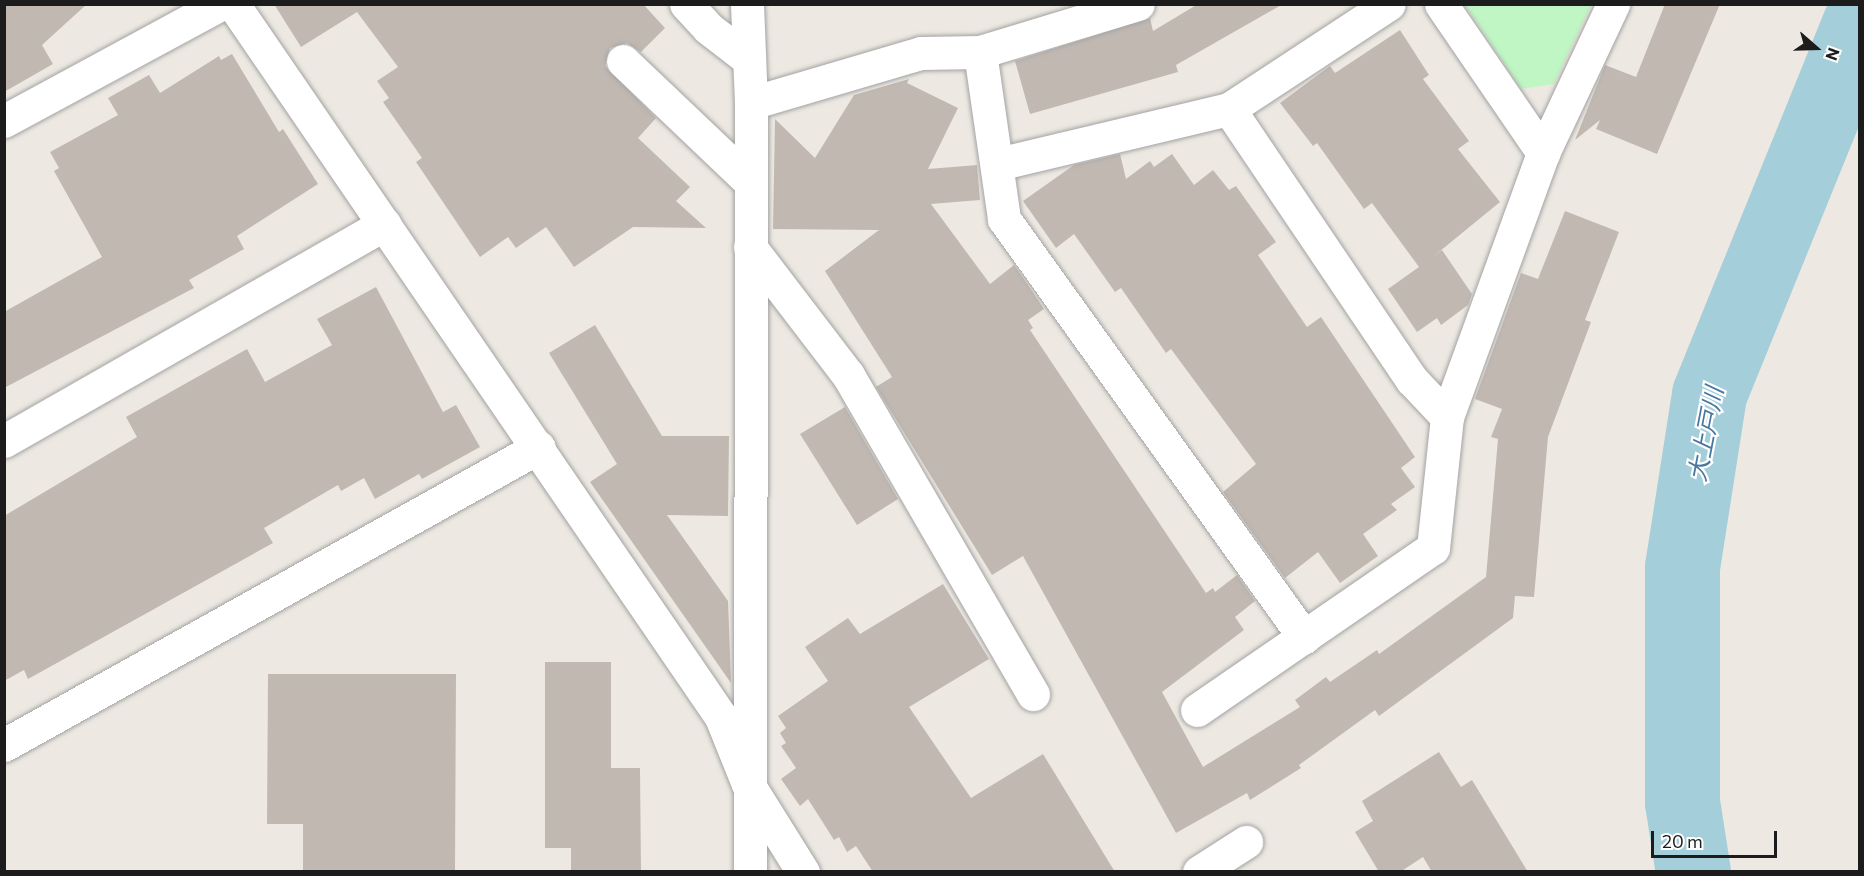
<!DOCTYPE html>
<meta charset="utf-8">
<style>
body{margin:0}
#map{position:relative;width:1864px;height:876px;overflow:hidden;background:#ede9e2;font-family:Commissioner,"Noto Sans JP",sans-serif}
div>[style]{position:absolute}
.park>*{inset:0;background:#c0f6c3}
.river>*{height:75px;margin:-37.5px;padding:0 37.5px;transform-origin:37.5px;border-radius:37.5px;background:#a4ced9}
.building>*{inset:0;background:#c1b8b2}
.roads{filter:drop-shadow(0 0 2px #a3a3a3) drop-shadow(0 0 2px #a3a3a3)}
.minor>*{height:33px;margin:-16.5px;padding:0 16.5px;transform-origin:16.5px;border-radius:16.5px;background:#fff}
span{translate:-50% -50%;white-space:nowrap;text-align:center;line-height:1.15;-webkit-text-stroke:4.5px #fff;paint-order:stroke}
.water-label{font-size:24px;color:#4a779f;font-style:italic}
.frame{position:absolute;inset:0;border:6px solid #1c1c1c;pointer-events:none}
.north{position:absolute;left:1786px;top:18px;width:60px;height:60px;-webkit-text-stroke:4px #fff;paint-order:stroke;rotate:110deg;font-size:16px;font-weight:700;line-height:24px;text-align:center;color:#1c1c1c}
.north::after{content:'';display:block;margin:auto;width:21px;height:27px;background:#1c1c1c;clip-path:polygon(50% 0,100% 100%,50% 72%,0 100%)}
.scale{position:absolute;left:1651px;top:831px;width:126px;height:27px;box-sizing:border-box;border:3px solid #1c1c1c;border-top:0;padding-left:8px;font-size:18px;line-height:21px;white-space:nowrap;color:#1c1c1c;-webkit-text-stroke:4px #fff;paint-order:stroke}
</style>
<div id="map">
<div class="park">
<div style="clip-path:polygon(1465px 5px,1591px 5px,1554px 84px,1521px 89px)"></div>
</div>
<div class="river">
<div style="left:1693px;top:872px;width:71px;rotate:-98.9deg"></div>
<div style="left:1682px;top:802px;width:235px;rotate:-90deg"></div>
<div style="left:1682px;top:567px;width:175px;rotate:-81.1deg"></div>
<div style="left:1709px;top:394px;width:401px;rotate:-67.9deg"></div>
</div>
<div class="building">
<div style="clip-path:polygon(4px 4px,87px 4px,42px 45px,53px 64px,4px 92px)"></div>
<div style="clip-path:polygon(274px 4px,643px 4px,665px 28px,641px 52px,627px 43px,610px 48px,605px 66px,656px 118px,638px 138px,690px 187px,676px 201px,706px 228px,633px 227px,574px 267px,546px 227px,516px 248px,508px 237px,480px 257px,416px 162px,422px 158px,383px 102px,389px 98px,377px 81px,398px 67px,357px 12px,301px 47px)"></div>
<div style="clip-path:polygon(1198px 4px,1283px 4px,1176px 65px,1178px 72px,1030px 114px,1015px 61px,1150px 18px,1153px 31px)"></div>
<div style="clip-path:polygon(1665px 4px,1720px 4px,1657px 154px,1596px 129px,1600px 120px,1575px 140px,1605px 65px,1636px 77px)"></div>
<div style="clip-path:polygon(1400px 30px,1429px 75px,1423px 79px,1469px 141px,1458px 149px,1500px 202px,1434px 256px,1442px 250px,1472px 294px,1468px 305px,1441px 325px,1437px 318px,1417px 332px,1388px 289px,1419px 267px,1372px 203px,1364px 209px,1317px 143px,1313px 146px,1280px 103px,1330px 66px,1335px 73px)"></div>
<div style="clip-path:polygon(232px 54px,279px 132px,283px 129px,318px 184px,237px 236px,244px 249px,189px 280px,194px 288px,4px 388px,4px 312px,102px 257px,54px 171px,59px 168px,50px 152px,118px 115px,108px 98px,149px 75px,160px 93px,219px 56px,221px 60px)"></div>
<div style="clip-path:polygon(909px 79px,907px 83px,958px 108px,928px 169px,977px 165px,980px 200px,931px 204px,990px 284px,1014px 265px,1028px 285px,1044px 309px,1028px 320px,1033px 328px,1030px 330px,1206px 593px,1213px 588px,1215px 592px,1237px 575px,1255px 601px,1235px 617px,1244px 630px,1162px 692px,1203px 767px,1300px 707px,1295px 700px,1326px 677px,1330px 682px,1377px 650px,1379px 654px,1486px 577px,1498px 439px,1491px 437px,1502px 409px,1475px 399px,1521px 273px,1538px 279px,1565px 211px,1619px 232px,1585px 320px,1591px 322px,1548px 437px,1534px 597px,1515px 596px,1513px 618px,1379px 716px,1375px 710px,1299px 765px,1301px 768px,1250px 800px,1247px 793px,1176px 833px,1023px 556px,992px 575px,876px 387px,892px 377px,825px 271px,879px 230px,773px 229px,775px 119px,815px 158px,854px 95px)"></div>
<div style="clip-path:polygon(1120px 154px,1126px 179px,1150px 161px,1154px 167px,1172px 154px,1194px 185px,1213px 170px,1229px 190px,1236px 186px,1276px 242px,1258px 255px,1307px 327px,1321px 317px,1415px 457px,1401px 468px,1415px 487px,1391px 504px,1397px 510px,1363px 534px,1378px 556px,1340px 583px,1318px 552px,1285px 578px,1223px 492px,1256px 464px,1171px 349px,1166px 353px,1121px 288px,1115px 292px,1074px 234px,1056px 248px,1023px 201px,1074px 165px)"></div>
<div style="clip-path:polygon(376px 287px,443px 412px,456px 405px,480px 447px,422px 479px,419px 474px,375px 499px,364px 478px,341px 491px,338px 485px,264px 528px,273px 543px,28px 679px,24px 670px,4px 681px,4px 516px,137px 437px,126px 417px,247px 349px,265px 382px,332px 345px,317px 319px)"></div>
<div style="clip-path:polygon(595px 325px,662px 436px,729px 436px,728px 516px,667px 515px,728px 601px,731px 683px,590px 482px,617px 464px,549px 353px)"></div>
<div style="clip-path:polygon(845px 407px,898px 499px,857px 525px,800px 434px)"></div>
<div style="clip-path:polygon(943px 584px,989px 659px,909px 707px,971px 798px,1043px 754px,1115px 872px,873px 872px,856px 846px,847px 852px,839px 837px,834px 840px,808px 799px,800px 806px,781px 779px,796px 768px,781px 746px,786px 743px,780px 733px,786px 728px,778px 716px,828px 681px,805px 647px,848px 618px,860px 634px)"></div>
<div style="clip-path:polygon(545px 662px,611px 662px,611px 768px,640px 768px,641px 872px,571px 872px,571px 848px,545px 848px)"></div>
<div style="clip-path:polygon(268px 674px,456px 674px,455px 872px,303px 872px,303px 824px,267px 824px)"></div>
<div style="clip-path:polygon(1439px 752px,1461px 787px,1472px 780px,1528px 872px,1432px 872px,1423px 857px,1400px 872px,1379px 872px,1355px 832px,1373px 821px,1362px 801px)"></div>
</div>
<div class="roads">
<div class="minor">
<div style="left:233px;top:4px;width:864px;rotate:55.61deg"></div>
<div style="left:721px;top:717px;width:72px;rotate:68.1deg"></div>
<div style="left:748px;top:784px;width:104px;rotate:58deg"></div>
<div style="left:686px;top:4px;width:33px;rotate:47deg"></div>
<div style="left:708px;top:28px;width:49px;rotate:37.6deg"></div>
<div style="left:747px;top:4px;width:99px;rotate:87.7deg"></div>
<div style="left:751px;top:103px;width:769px;rotate:90.07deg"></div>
<div style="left:1441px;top:4px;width:181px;rotate:55.6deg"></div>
<div style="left:980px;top:52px;width:169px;rotate:81.8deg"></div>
<div style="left:1004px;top:219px;width:515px;rotate:54.33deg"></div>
<div style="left:623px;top:61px;width:175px;rotate:43.6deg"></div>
<div style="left:751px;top:103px;width:177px;rotate:-16.4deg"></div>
<div style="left:921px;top:53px;width:59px;rotate:-1deg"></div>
<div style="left:980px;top:52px;width:165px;rotate:-16.9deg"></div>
<div style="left:1229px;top:109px;width:327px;rotate:56deg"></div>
<div style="left:1412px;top:380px;width:51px;rotate:46.6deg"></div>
<div style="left:4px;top:121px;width:246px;rotate:-28.4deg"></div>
<div style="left:998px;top:164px;width:237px;rotate:-13.4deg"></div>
<div style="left:1229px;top:109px;width:191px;rotate:-33.3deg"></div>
<div style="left:750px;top:247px;width:161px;rotate:52.6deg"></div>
<div style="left:848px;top:375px;width:369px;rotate:59.9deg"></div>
<div style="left:4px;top:441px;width:438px;rotate:-29.7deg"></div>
<div style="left:1197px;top:710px;width:286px;rotate:-34.5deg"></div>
<div style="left:1433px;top:548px;width:132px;rotate:-83.9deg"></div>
<div style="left:1447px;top:417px;width:281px;rotate:-70deg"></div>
<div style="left:1543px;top:153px;width:165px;rotate:-64.8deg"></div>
<div style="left:4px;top:745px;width:612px;rotate:-29.12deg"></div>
<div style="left:1199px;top:872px;width:56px;rotate:-32.6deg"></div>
</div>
</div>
<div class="water-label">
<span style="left:1705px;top:434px;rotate:-79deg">大上戸川</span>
</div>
<div class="frame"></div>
<div class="north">N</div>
<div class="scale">20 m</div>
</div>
